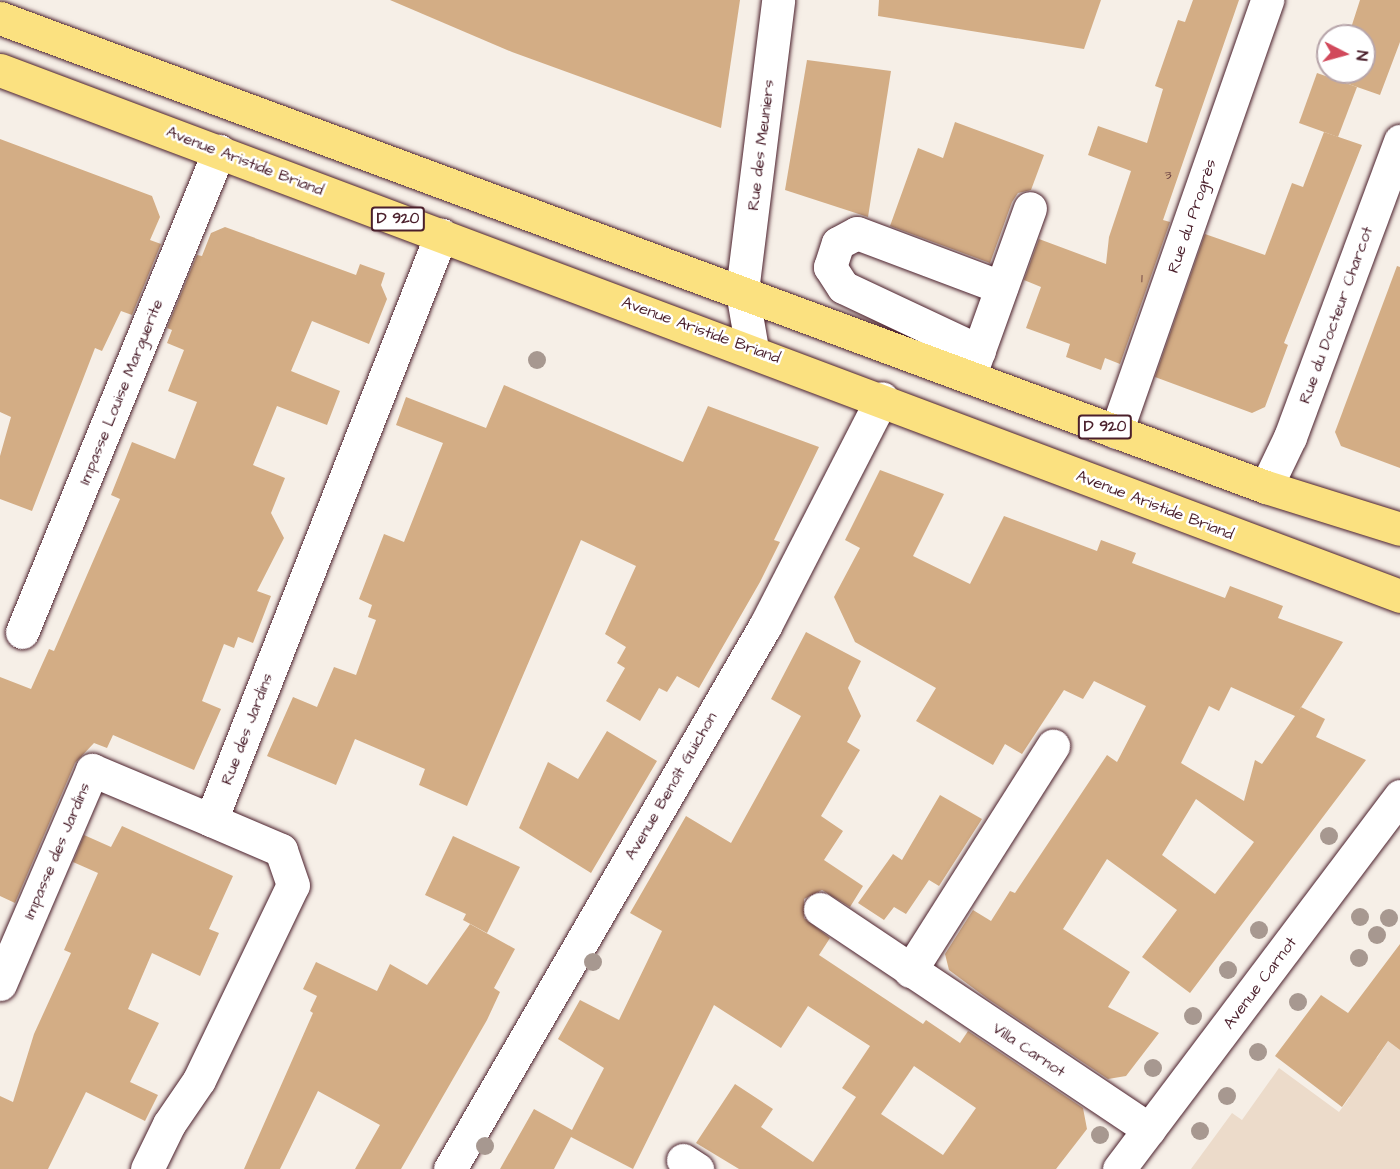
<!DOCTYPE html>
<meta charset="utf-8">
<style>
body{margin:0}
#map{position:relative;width:1400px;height:1169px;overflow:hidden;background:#f6efe7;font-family:"Architects Daughter",sans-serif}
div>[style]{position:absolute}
.built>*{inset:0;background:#ecdbca}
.building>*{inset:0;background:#d3ad85}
.roads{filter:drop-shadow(0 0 2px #4a1f2b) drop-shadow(0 0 2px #4a1f2b)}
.minor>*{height:33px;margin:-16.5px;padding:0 16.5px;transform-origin:16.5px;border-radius:16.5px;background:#fff}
.major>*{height:33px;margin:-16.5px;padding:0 16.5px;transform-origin:16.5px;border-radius:16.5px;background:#fbe180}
.trees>*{width:18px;height:18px;margin:-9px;border-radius:50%;background:#a79890}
span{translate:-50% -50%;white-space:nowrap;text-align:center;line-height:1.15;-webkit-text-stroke:5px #fff;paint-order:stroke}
.number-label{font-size:14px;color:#6c4242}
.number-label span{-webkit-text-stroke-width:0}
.shield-label span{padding:2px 4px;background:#fff;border:2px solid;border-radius:4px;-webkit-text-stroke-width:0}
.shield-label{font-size:15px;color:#4a1f2b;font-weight:700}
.street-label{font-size:16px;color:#4a1f2b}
.north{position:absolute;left:1316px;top:24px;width:60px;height:60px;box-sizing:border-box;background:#fff;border:2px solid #b7a5aa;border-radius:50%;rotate:96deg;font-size:16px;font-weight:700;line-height:24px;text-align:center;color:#4a1f2b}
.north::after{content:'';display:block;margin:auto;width:21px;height:27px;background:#d1495b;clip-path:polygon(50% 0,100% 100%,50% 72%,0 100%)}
</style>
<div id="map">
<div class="built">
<div style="clip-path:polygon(1388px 1041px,1400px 1050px,1400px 1169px,1191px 1169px,1232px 1113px,1242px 1120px,1279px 1068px,1339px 1112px,1350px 1097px,1338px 1088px,1365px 1050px,1377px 1058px)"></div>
</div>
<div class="building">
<div style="clip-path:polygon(390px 0,740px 0,721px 128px,512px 52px)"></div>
<div style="clip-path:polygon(879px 0,1101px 0,1084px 49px,878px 16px)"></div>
<div style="clip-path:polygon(1193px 0,1239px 0,1163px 220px,1170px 222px,1120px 364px,1105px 358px,1101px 370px,1066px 357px,1070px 344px,1026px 328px,1041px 287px,1024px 280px,1039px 239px,1106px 264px,1109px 237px,1131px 171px,1088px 155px,1098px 126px,1147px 143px,1163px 89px,1155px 86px,1178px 20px,1185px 22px)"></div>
<div style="clip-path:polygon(1360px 0,1400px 0,1400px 42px,1380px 95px,1337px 80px,1340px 72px,1364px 72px,1364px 36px,1354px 36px,1356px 30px,1351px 28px)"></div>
<div style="clip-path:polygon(807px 60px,891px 71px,868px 217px,785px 190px)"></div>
<div style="clip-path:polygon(1317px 73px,1357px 87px,1338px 137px,1299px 123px)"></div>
<div style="clip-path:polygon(955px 122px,1044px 155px,1031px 190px,1018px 193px,1012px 202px,990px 263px,890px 226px,918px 148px,943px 158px)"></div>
<div style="clip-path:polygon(1324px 132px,1362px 145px,1284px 343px,1288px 345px,1265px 407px,1252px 413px,1155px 377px,1205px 234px,1265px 255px,1292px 183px,1303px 187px)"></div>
<div style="clip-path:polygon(0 139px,152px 196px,160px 217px,150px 240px,161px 244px,132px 315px,121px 311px,102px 351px,95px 348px,32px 511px,0 499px,0 456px,11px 417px,0 412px)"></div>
<div style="clip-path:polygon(225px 227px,356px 275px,360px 264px,385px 273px,381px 285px,387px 299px,369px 344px,312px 321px,291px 371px,340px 391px,327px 425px,277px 406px,253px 465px,285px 478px,271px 513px,284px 538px,257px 591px,271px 596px,253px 643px,238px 637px,234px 648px,224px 644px,202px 701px,221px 709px,194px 770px,113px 735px,107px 748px,94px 743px,75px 763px,15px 903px,0 896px,0 677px,31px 689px,49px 649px,54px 651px,120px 499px,111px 495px,132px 442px,175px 459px,197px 402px,168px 391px,184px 350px,167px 343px,172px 330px,167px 328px,197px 255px,202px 256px,211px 233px)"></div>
<div style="clip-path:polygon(1397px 266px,1400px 267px,1400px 468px,1341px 446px,1335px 432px)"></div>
<div style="clip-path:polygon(504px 385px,683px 462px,708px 406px,819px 447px,774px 540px,780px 542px,760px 582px,699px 688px,677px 676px,667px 692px,659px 688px,640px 721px,606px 701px,625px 668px,617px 663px,626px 647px,605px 634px,636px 566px,581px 540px,467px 806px,419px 785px,425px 769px,355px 739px,336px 785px,267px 756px,293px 697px,317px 707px,334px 667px,356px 675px,376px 620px,368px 617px,372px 605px,359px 599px,384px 534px,404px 542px,443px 443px,396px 425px,406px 397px,486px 428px)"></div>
<div style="clip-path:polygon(evenodd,880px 470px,944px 494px,913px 556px,970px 584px,1004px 516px,1097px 551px,1101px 540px,1136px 553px,1132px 563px,1225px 598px,1230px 586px,1283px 606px,1278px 618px,1343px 642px,1298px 712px,1301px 707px,1325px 719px,1316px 737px,1366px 760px,1190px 993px,1142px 957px,1177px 910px,1107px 859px,1063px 929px,1130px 972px,1108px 1007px,1159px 1033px,1126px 1076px,1108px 1079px,988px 999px,949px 970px,945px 954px,973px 910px,991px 921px,1010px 891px,1015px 893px,1107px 755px,1117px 762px,1146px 706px,1094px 681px,1083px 699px,1064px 690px,1022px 754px,1005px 744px,993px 765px,916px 721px,936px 688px,855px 642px,834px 597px,860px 548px,845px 540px,880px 470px,1231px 687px,1295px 716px,1262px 764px,1255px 760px,1244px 801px,1181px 763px,1209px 706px,1219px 711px,1231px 687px,880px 470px,1196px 799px,1254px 842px,1215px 894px,1162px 855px,1196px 799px)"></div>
<div style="clip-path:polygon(evenodd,806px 632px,861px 661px,848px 688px,861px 716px,847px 742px,860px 750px,821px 816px,843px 831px,824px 860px,863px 886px,850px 907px,822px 890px,804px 899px,804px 918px,830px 938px,819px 955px,923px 1024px,926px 1020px,960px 1043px,968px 1031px,1083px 1108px,1087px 1129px,1056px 1169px,739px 1169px,696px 1143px,735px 1084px,773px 1109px,761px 1127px,813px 1162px,856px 1097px,842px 1088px,870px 1046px,808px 1006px,781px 1048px,714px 1005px,633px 1169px,571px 1137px,554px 1169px,500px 1169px,534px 1109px,572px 1130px,604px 1068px,558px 1039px,580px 1000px,619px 1020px,662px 931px,630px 913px,686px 816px,731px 843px,801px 716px,771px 699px,806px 632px,914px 1066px,976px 1108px,943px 1155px,881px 1114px,914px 1066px)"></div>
<div style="clip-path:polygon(607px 731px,657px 761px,591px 873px,519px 828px,548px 762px,578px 779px)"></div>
<div style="clip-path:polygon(940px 795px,982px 819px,939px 886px,929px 880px,906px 914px,894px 907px,884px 920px,858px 903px,893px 854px,902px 860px)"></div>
<div style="clip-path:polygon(122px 826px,233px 876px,209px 929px,219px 933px,200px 976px,152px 953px,128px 1009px,159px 1023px,130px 1082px,158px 1095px,145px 1121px,86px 1092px,48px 1169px,0 1169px,0 1096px,13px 1102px,34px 1034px,71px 953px,64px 950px,98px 873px,73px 862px,84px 835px,111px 847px)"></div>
<div style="clip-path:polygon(453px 836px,520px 867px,487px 933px,463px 920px,466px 914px,425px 895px)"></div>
<div style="clip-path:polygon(470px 924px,515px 949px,494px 988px,500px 992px,487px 1020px,401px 1169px,355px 1169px,380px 1125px,318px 1091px,280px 1169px,244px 1169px,313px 1013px,310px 1011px,317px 996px,303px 989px,316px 962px,377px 991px,390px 964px,427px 985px)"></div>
<div style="clip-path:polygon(1400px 944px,1400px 1050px,1388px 1041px,1342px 1107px,1275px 1056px,1321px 995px,1348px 1013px)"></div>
</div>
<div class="roads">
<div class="minor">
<div style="left:752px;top:349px;width:59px;rotate:-99.8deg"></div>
<div style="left:742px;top:291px;width:293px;rotate:-82.9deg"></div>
<div style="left:979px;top:351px;width:150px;rotate:-154.8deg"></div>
<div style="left:843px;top:287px;width:24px;rotate:-123deg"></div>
<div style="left:830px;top:267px;width:25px;rotate:-72deg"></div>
<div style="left:838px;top:243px;width:21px;rotate:-28deg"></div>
<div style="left:857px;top:233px;width:154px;rotate:20.6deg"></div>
<div style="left:971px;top:372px;width:174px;rotate:-70.2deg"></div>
<div style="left:1116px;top:432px;width:458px;rotate:-70.7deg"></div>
<div style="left:1266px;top:487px;width:55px;rotate:-64.4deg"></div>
<div style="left:1290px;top:437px;width:316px;rotate:-69.6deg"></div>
<div style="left:22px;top:632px;width:520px;rotate:-67.73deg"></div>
<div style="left:820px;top:909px;width:396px;rotate:33.8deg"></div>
<div style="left:910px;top:971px;width:267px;rotate:-57.6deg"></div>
<div style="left:0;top:984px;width:233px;rotate:-66.7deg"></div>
<div style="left:92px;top:770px;width:129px;rotate:22.8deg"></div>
<div style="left:683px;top:1160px;width:17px;rotate:33deg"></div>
<div style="left:147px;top:1169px;width:50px;rotate:-63.9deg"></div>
<div style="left:169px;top:1124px;width:53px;rotate:-55.7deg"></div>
<div style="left:199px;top:1080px;width:216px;rotate:-64.3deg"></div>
<div style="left:293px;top:885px;width:37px;rotate:-109deg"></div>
<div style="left:281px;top:850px;width:76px;rotate:-156.8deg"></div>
<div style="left:211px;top:820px;width:629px;rotate:-68.54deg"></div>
<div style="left:450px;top:1169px;width:628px;rotate:-59.88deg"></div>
<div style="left:765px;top:626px;width:256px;rotate:-62.8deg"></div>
<div style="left:1119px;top:1169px;width:467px;rotate:-53deg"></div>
</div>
<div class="major">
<div style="left:0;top:18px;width:1350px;rotate:20.33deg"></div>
<div style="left:1266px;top:487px;width:140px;rotate:17.4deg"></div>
<div style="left:0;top:70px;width:1496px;rotate:20.59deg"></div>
</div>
</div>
<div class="trees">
<div style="left:537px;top:360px"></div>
<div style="left:1329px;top:836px"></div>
<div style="left:1360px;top:917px"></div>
<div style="left:1389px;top:918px"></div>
<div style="left:1259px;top:930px"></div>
<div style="left:1377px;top:935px"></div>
<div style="left:1359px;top:958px"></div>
<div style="left:593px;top:962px"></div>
<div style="left:1228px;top:970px"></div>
<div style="left:1298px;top:1002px"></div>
<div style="left:1193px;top:1016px"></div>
<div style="left:1258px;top:1052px"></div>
<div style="left:1153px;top:1068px"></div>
<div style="left:1227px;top:1096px"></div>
<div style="left:1200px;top:1131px"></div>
<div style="left:1100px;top:1135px"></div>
<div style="left:485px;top:1146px"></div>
</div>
<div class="number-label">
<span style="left:1168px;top:175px">3</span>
<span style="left:1142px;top:278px">1</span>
</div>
<div class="shield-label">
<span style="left:398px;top:219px">D 920</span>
<span style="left:1105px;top:427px">D 920</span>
</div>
<div class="street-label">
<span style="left:761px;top:145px;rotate:-83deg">Rue des Meuniers</span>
<span style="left:245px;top:161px;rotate:21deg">Avenue Aristide Briand</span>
<span style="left:1192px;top:216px;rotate:-71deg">Rue du Progrès</span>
<span style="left:1336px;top:315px;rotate:-70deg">Rue du Docteur Charcot</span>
<span style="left:701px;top:330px;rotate:20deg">Avenue Aristide Briand</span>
<span style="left:121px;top:392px;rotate:-68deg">Impasse Louise Marguerite</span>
<span style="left:1155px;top:505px;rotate:21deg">Avenue Aristide Briand</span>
<span style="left:247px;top:729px;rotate:-69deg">Rue des Jardins</span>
<span style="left:671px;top:786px;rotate:-60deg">Avenue Benoît Guichon</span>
<span style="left:57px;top:851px;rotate:-67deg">Impasse des Jardins</span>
<span style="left:1260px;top:983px;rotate:-53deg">Avenue Carnot</span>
<span style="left:1029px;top:1050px;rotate:34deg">Villa Carnot</span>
</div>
<div class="north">N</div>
</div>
